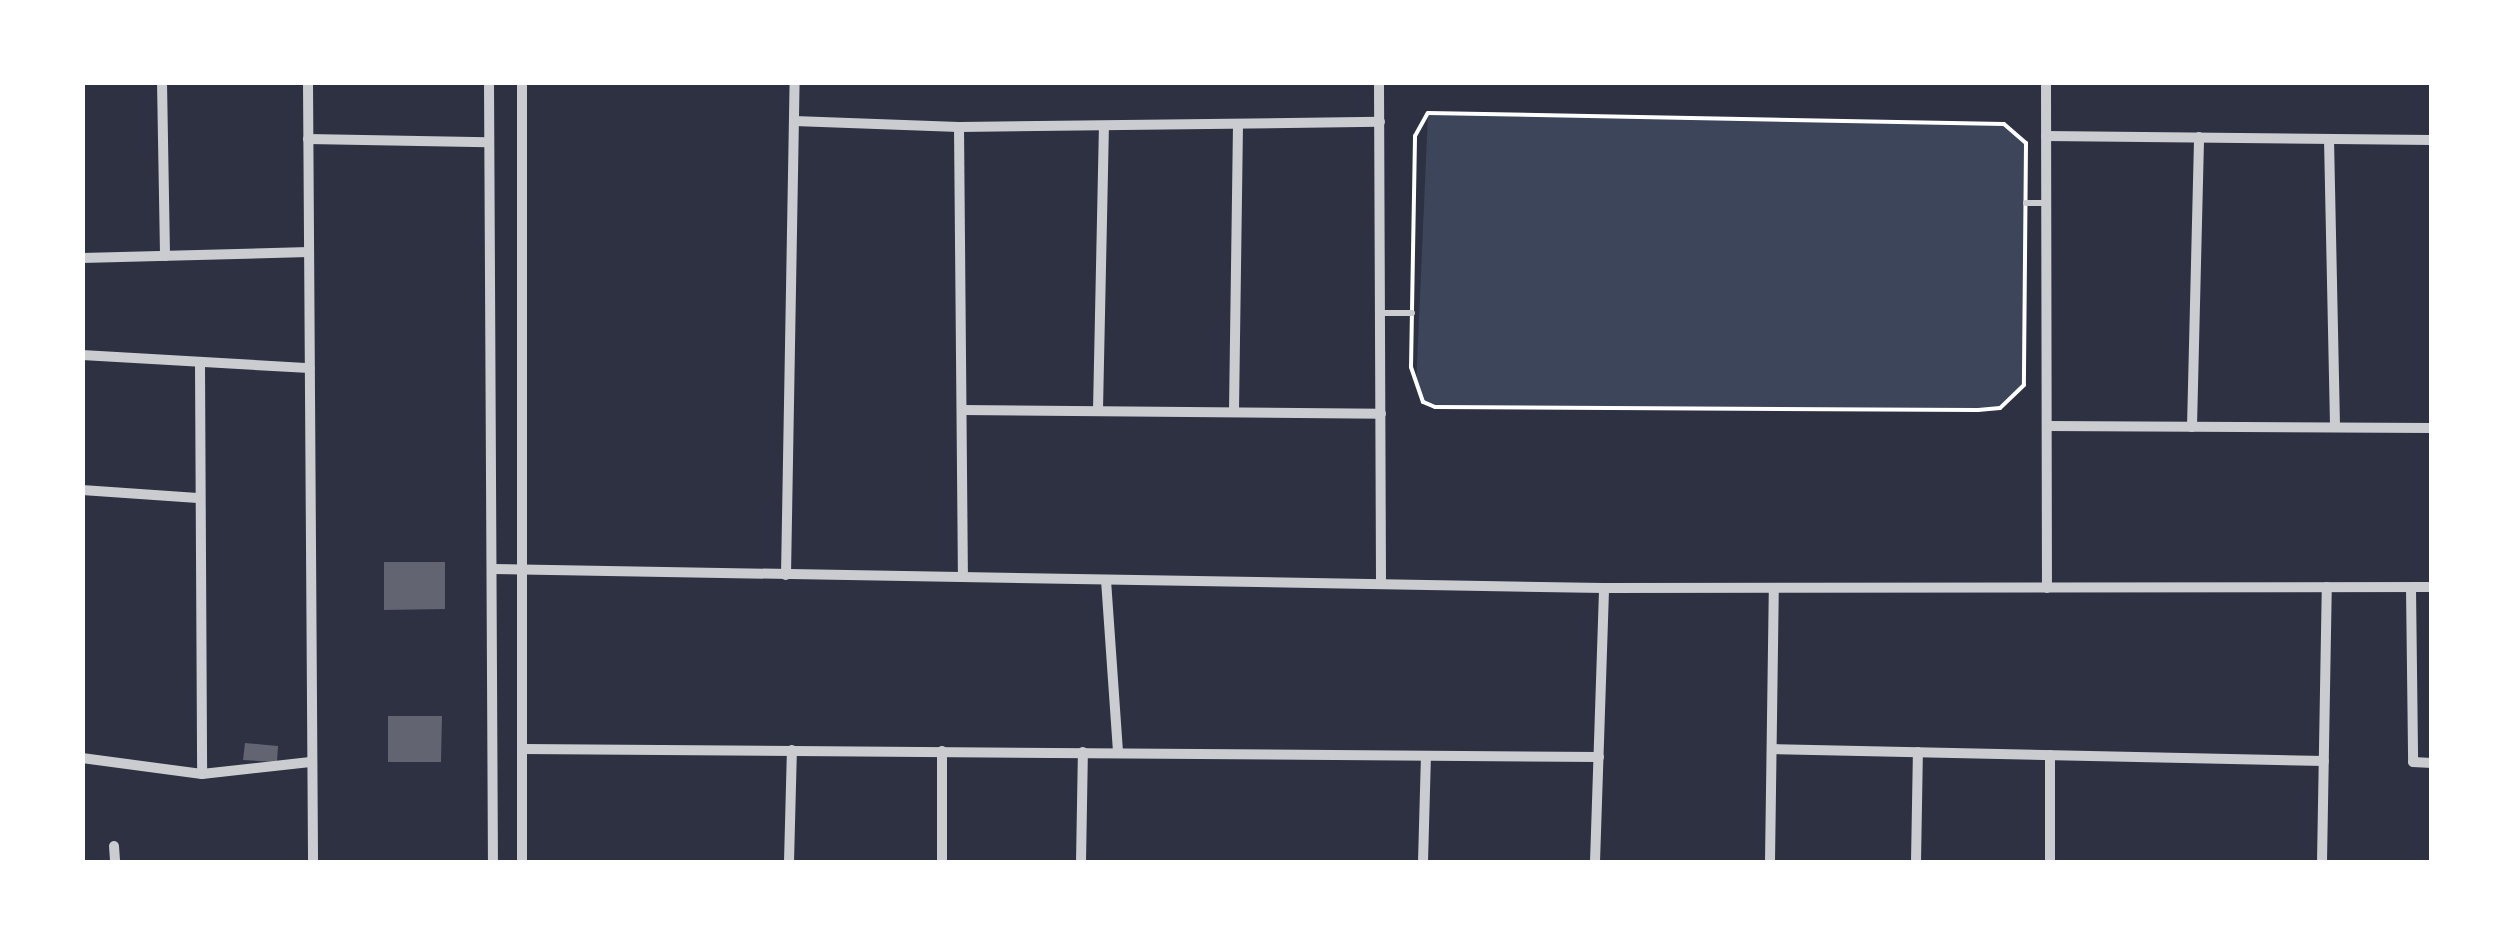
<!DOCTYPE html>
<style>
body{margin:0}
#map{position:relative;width:2514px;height:945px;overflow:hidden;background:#2d3142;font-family:Poppins,sans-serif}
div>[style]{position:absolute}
.green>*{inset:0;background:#3c4559}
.building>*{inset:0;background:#626471}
.path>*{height:4px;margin:-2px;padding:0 2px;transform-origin:2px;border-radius:2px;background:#fff}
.service>*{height:6px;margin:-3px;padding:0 3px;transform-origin:3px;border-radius:3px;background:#caccd0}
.minor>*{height:10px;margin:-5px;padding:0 5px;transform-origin:5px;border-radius:5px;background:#caccd0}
span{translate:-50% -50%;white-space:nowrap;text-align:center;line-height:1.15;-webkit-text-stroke:8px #fff;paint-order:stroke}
.frame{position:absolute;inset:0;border:85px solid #fff;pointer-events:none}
</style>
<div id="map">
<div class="green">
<div style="clip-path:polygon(1428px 113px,2004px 124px,2026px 143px,2024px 385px,2000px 408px,1436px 407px,1423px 402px,1416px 387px)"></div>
</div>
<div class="building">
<div style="clip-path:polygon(384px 562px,445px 562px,445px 609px,384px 610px)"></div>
<div style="clip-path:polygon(388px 716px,442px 716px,441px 762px,388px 762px)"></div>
<div style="clip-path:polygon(245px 743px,278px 746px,277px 762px,243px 760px)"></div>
</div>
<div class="path">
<div style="left:1428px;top:113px;width:576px;rotate:1.09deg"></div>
<div style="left:2004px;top:124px;width:29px;rotate:41deg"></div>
<div style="left:2026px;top:143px;width:242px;rotate:90.5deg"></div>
<div style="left:2024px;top:385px;width:33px;rotate:136deg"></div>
<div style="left:2000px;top:408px;width:22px;rotate:175deg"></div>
<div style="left:1978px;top:410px;width:543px;rotate:-179.68deg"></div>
<div style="left:1435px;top:407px;width:13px;rotate:-157deg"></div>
<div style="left:1423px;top:402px;width:37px;rotate:-109deg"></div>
<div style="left:1411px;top:367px;width:231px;rotate:-89deg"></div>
<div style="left:1415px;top:136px;width:26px;rotate:-61deg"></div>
</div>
<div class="service">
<div style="left:2026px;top:203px;width:20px"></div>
<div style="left:1380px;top:313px;width:32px"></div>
</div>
<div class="minor">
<div style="left:162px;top:82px;width:174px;rotate:89deg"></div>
<div style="left:308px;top:82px;width:780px;rotate:89.63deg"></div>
<div style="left:489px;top:82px;width:780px;rotate:89.71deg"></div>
<div style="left:522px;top:82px;width:780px;rotate:90deg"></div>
<div style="left:1379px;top:82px;width:502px;rotate:89.77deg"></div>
<div style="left:2046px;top:82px;width:506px;rotate:89.89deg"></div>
<div style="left:794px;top:121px;width:165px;rotate:2.1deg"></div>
<div style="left:959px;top:127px;width:421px;rotate:-0.7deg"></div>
<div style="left:959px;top:127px;width:450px;rotate:89.5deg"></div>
<div style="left:2046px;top:136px;width:386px;rotate:0.6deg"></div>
<div style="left:308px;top:139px;width:180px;rotate:1deg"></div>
<div style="left:2329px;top:139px;width:288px;rotate:88.8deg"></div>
<div style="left:82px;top:258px;width:227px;rotate:-1.5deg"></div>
<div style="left:82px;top:355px;width:228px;rotate:3.3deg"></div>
<div style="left:200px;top:365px;width:409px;rotate:89.7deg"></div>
<div style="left:202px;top:774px;width:109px;rotate:-6.3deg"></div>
<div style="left:962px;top:410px;width:419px;rotate:0.5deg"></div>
<div style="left:1098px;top:410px;width:284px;rotate:-88.8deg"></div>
<div style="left:1234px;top:411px;width:287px;rotate:-89.2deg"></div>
<div style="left:2047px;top:426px;width:385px;rotate:0.3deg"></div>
<div style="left:2192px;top:427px;width:290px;rotate:-88.6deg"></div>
<div style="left:82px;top:490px;width:116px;rotate:3.9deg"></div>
<div style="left:492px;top:569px;width:1112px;rotate:0.98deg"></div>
<div style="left:1604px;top:588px;width:828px;rotate:-0.07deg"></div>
<div style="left:786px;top:575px;width:493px;rotate:-89deg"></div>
<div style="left:1106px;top:580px;width:173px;rotate:86deg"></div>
<div style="left:2411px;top:588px;width:174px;rotate:89.3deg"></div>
<div style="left:2413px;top:762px;width:19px;rotate:3deg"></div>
<div style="left:523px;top:749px;width:1076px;rotate:0.43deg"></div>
<div style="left:1772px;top:749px;width:552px;rotate:1.25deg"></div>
<div style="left:942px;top:751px;width:111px;rotate:90deg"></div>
<div style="left:82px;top:758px;width:121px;rotate:7.6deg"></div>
<div style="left:114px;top:846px;width:16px;rotate:86deg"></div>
<div style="left:789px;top:862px;width:112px;rotate:-88.5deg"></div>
<div style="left:1081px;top:862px;width:110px;rotate:-89deg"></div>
<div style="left:1423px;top:862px;width:106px;rotate:-88.4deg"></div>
<div style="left:1595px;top:862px;width:274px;rotate:-88.1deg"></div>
<div style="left:1770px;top:862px;width:274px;rotate:-89.2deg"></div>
<div style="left:1916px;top:862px;width:110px;rotate:-89deg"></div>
<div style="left:2050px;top:862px;width:107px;rotate:-90deg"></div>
<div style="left:2322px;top:862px;width:275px;rotate:-89deg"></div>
</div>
<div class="frame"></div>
</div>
